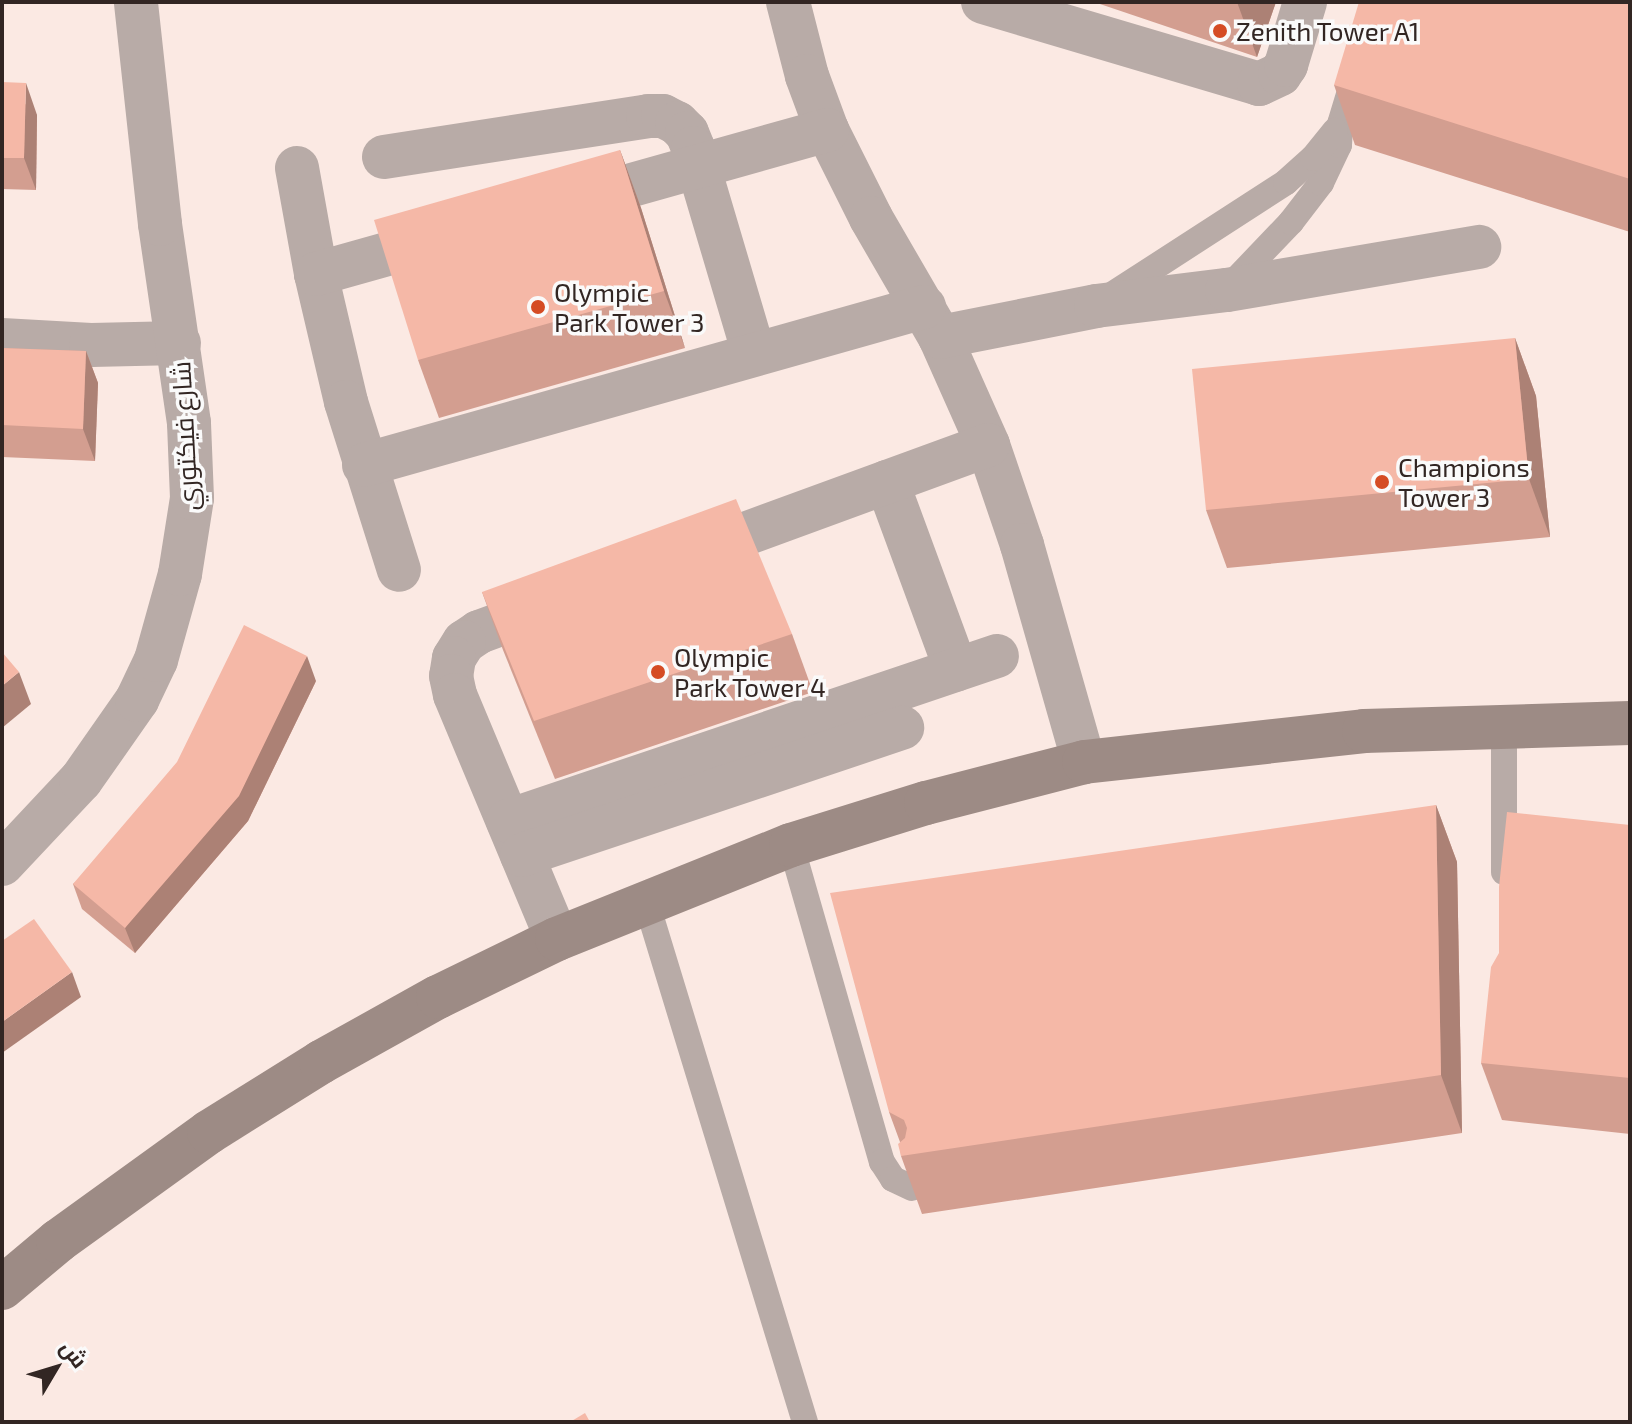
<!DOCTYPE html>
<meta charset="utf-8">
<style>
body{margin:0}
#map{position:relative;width:1632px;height:1424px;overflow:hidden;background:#fbe9e3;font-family:"Exo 2",Cairo,sans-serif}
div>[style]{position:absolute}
.service>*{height:26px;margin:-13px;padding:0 13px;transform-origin:13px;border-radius:13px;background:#b8aba7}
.minor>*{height:44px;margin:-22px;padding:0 22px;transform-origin:22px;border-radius:22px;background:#b8aba7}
.secondary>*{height:44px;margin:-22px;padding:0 22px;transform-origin:22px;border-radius:22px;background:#9d8b85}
.wall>*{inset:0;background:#d39e90}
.shaded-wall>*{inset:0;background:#ac8175}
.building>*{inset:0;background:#f5b8a7}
.dots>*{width:22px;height:22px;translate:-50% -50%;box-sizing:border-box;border:4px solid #fafafa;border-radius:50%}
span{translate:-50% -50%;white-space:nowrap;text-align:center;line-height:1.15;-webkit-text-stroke:7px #fafafa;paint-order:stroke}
.poi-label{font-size:26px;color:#322623}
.left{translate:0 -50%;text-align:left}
.street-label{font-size:26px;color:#322623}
.frame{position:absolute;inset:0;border:4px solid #322623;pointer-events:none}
.north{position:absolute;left:16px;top:1328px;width:80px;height:80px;-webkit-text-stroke:6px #fafafa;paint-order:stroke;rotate:52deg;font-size:22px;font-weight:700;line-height:32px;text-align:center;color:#322623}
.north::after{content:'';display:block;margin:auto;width:28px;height:36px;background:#322623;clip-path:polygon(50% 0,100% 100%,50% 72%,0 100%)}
</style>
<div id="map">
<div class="service">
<div style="left:1227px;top:289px;width:93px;rotate:-46.3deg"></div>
<div style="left:1291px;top:222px;width:49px;rotate:-52.4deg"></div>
<div style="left:1321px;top:183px;width:42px;rotate:-64.7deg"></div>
<div style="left:1339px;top:145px;width:21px;rotate:-87deg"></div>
<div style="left:1340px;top:124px;width:48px;rotate:-73.1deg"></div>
<div style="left:1107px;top:298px;width:213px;rotate:-32.9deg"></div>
<div style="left:1286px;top:182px;width:36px;rotate:-42deg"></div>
<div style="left:1313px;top:158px;width:35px;rotate:-51deg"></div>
<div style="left:1504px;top:724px;width:148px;rotate:90deg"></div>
<div style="left:791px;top:845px;width:330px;rotate:74deg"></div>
<div style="left:882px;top:1162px;width:20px;rotate:57deg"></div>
<div style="left:893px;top:1179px;width:21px;rotate:25deg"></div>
<div style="left:646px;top:901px;width:545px;rotate:73.03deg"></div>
</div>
<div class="minor">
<div style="left:788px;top:2px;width:76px;rotate:75.6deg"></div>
<div style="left:807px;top:76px;width:58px;rotate:69.7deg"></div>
<div style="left:827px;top:130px;width:98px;rotate:63.4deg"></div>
<div style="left:871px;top:218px;width:138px;rotate:59.9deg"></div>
<div style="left:940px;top:337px;width:118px;rotate:66deg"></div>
<div style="left:988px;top:445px;width:106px;rotate:71.2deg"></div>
<div style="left:1022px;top:545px;width:226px;rotate:74.1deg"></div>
<div style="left:983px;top:2px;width:288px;rotate:16.5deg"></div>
<div style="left:1259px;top:84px;width:23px;rotate:-25deg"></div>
<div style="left:1280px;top:74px;width:11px;rotate:-56deg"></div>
<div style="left:1286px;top:65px;width:66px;rotate:-73.2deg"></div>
<div style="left:384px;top:157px;width:267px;rotate:-8.8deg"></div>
<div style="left:648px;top:116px;width:15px"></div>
<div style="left:663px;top:116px;width:16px;rotate:27deg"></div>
<div style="left:677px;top:123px;width:14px;rotate:45deg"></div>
<div style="left:687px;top:133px;width:16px;rotate:68deg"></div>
<div style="left:693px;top:148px;width:215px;rotate:73.5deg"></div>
<div style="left:297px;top:168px;width:108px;rotate:79.8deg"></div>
<div style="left:316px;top:274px;width:131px;rotate:76.8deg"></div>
<div style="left:346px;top:402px;width:176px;rotate:72.5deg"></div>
<div style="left:575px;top:201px;width:262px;rotate:-15.7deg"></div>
<div style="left:316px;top:274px;width:133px;rotate:-15.7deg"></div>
<div style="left:940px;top:337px;width:159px;rotate:-11.2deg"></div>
<div style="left:1096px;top:306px;width:132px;rotate:-7deg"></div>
<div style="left:1227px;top:290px;width:256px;rotate:-9.7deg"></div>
<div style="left:2px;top:340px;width:89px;rotate:3.2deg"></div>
<div style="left:91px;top:345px;width:88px;rotate:-1.3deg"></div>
<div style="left:364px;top:465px;width:582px;rotate:-15.76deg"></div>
<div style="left:887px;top:482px;width:200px;rotate:69.8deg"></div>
<div style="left:693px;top:553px;width:314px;rotate:-20.1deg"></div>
<div style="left:550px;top:606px;width:76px;rotate:159.9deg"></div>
<div style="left:479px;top:632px;width:18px;rotate:146deg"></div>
<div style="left:464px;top:642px;width:19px;rotate:122deg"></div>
<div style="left:454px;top:658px;width:18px;rotate:99deg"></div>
<div style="left:451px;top:676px;width:19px;rotate:78deg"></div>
<div style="left:455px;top:695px;width:264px;rotate:67.3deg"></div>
<div style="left:508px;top:821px;width:516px;rotate:-18.65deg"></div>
<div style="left:522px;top:855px;width:401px;rotate:-18.5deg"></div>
<div style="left:2px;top:864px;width:115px;rotate:-46.8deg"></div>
<div style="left:81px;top:780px;width:98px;rotate:-55deg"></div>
<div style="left:137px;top:700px;width:44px;rotate:-64.6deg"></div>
<div style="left:156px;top:660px;width:89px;rotate:-74.4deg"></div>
<div style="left:180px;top:574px;width:77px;rotate:-81deg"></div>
<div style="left:192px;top:498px;width:75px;rotate:-92.3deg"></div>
<div style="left:189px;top:423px;width:201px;rotate:-98.3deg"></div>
<div style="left:160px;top:224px;width:223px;rotate:-96.2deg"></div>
</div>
<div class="secondary">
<div style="left:2px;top:1288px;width:73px;rotate:-40deg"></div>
<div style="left:58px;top:1241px;width:186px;rotate:-35.8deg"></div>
<div style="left:209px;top:1132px;width:132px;rotate:-32deg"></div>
<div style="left:321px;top:1062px;width:134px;rotate:-29.1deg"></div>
<div style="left:438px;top:997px;width:132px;rotate:-26deg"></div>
<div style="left:557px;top:939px;width:252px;rotate:-21.9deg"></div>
<div style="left:791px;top:845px;width:141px;rotate:-17.3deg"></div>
<div style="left:926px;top:803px;width:163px;rotate:-14.5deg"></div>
<div style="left:1084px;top:762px;width:282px;rotate:-6.3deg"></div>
<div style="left:1364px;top:731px;width:266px;rotate:-1.7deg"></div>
</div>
<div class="wall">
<div style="clip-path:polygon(1094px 2px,1276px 2px,1257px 57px)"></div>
<div style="clip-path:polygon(1630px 2px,1630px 232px,1355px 145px,1334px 85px)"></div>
<div style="clip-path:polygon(2px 82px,37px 115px,36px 190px,2px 189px)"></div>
<div style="clip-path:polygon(620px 150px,641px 208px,685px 348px,439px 418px,418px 360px)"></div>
<div style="clip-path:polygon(1515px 338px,1536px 396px,1550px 537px,1227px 568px,1206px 510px)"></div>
<div style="clip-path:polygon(2px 348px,86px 351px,98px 383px,95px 461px,2px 457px)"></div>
<div style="clip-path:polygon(482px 592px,792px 634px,813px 692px,555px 779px,503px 650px)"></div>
<div style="clip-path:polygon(316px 681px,248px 821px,135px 953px,82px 909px,73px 884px)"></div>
<div style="clip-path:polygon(1436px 805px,1457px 862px,1462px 1133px,922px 1214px,901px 1156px,900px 1142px,889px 1112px)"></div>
<div style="clip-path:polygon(1630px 825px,1630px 1134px,1502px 1120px,1481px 1063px)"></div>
</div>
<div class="shaded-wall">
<div style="clip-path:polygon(1237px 2px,1276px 2px,1257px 57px)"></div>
<div style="clip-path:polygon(26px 83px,37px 115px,36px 190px,24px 158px)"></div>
<div style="clip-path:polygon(620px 150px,641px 208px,685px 348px,664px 291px)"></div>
<div style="clip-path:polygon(1515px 338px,1536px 396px,1550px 537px,1529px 479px)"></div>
<div style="clip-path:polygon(86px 351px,98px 383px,95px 461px,83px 429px)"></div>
<div style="clip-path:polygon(307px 656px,316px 681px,248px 821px,135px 953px,125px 928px)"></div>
<div style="clip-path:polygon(19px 672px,31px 704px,2px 728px,2px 686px)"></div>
<div style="clip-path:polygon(1436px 805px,1457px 862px,1462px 1133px,1441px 1075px)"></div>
<div style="clip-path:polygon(72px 972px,81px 997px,2px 1053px,2px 1022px)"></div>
</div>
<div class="building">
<div style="clip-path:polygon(1359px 2px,1630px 2px,1630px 179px,1334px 85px)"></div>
<div style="clip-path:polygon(2px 82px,26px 83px,24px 158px,2px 158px)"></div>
<div style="clip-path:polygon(620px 150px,664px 291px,418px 360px,374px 220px)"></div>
<div style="clip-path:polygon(1515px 338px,1529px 479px,1206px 510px,1192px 369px)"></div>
<div style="clip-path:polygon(2px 348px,86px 351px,83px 429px,2px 425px)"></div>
<div style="clip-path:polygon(736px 499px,792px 634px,534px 721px,482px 592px)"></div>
<div style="clip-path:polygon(244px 625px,307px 656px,239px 796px,125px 928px,73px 884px,177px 762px)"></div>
<div style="clip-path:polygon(2px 652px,19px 672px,2px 686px)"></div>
<div style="clip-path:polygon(1436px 805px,1441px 1075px,901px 1156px,898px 1144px,905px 1138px,907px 1128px,904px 1120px,889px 1112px,830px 893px)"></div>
<div style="clip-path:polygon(1507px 812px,1630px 825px,1630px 1078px,1481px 1063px,1491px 967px,1499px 953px,1499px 887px)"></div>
<div style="clip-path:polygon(34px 919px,72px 972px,2px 1022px,2px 941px)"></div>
<div style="clip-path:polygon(585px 1413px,590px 1422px,570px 1422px)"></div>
</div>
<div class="dots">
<div style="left:1220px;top:31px;background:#d54c24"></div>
<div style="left:538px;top:307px;background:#d54c24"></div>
<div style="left:1382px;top:482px;background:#d54c24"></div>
<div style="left:658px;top:672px;background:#d54c24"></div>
</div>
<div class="poi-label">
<span class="left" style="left:1236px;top:31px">Zenith Tower A1</span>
<span class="left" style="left:554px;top:307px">Olympic<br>Park Tower 3</span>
<span class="left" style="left:1398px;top:482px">Champions<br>Tower 3</span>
<span class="left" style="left:674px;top:672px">Olympic<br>Park Tower 4</span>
</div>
<div class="street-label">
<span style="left:184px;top:436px;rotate:-93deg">شارع فيكتوري</span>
</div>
<div class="frame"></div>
<div class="north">ش</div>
</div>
